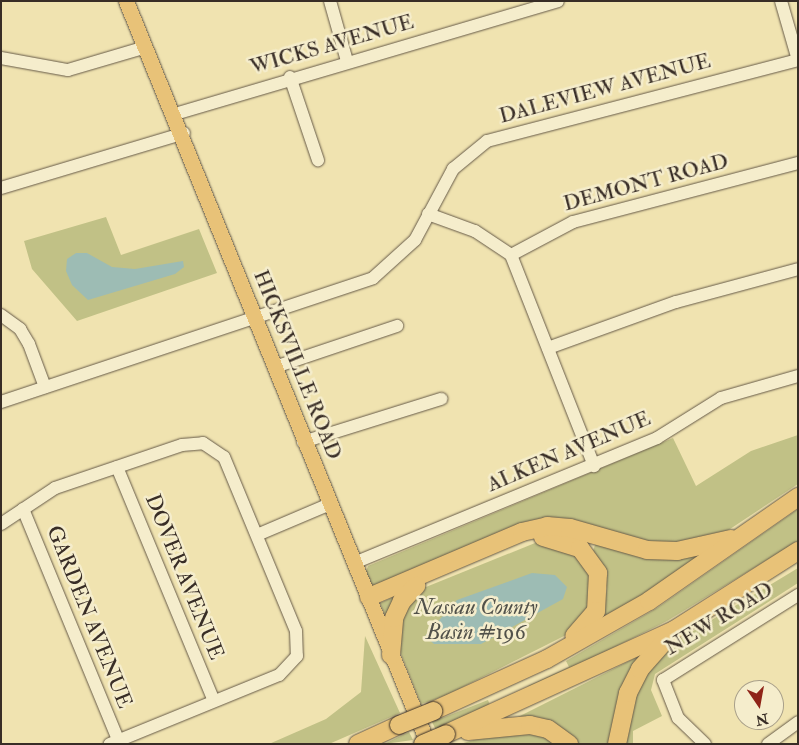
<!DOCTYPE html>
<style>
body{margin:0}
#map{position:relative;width:799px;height:745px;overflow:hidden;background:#f0e3b0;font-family:"IM FELL Double Pica",serif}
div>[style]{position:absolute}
.green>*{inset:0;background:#c1c186}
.water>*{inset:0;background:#9dbcb4}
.roads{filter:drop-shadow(0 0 1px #665a48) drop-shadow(0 0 1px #665a48)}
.minor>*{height:12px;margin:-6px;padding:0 6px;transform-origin:6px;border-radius:6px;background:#f5edcc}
.major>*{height:15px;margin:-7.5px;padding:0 7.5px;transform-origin:7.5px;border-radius:7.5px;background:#e8c278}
.highway>*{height:18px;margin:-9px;padding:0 9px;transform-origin:9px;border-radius:9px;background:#e8c278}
.bridges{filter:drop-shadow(0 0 1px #382d26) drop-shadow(0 0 1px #382d26)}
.highway-bridge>*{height:18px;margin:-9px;padding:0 9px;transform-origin:9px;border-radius:9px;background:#e8c278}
span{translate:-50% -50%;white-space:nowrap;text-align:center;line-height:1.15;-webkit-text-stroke:5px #f5edcc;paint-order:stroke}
.street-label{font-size:21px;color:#382d26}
.water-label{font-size:22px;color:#51514a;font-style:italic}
.frame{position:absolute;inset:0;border:2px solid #382d26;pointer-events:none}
.north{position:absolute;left:734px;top:680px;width:50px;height:50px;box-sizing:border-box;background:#f5edcc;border:1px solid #a9a08a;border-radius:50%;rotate:168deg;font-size:14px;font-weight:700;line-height:20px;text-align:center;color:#382d26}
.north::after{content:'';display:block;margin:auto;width:18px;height:22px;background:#8f2418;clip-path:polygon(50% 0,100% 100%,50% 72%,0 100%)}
</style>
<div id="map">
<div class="green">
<div style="clip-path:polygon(106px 217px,121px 255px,199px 229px,217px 273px,77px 321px,32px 269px,24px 241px)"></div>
<div style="clip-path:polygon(798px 435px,798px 484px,724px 533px,666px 547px,564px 523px,372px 586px,366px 571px,368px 566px,673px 438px,696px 486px,751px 451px)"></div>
<div style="clip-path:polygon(798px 509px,798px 541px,667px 621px,535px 687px,528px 686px,569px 667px,566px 661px,657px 608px)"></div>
<div style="clip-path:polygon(540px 541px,581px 558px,594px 580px,593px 602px,576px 630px,445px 696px,421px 704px,397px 644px,399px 612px,421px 589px)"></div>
<div style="clip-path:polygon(596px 542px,699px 553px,701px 558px,600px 625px,607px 588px,592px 554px)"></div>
<div style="clip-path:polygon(798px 568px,798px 583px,655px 674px,651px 690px,662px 716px,633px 731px,633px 744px,623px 744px,643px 673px,675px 642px)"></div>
<div style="clip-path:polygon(405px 592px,389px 624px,380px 603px)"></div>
<div style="clip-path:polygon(365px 636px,400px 713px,329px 744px,269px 744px,326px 719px,361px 692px)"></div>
<div style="clip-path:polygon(643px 654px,614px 744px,575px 744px,516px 718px)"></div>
<div style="clip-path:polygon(488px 700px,490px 705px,436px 730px,432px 722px)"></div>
<div style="clip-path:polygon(530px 731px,561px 744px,460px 744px,501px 732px)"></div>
<div style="clip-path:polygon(409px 732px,413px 740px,384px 744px)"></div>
</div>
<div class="water">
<div style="clip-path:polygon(76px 253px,87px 253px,112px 267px,135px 269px,183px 261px,184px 267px,175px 274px,88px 300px,72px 285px,66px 271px,67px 259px)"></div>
<div style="clip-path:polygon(532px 573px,555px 575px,567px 587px,563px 599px,481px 644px,434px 644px,425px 636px,457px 600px)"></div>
</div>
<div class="roads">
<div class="minor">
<div style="left:330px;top:1px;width:62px;rotate:74.2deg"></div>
<div style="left:1px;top:58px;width:68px;rotate:10.2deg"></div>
<div style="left:68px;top:70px;width:81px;rotate:-16.4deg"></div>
<div style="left:290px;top:77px;width:88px;rotate:71.4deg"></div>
<div style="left:175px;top:114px;width:399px;rotate:-16.4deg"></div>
<div style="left:1px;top:188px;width:191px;rotate:-16.7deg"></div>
<div style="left:428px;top:214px;width:50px;rotate:19.9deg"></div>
<div style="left:475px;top:231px;width:43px;rotate:33.7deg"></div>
<div style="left:511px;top:255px;width:227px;rotate:68.5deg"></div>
<div style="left:511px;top:255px;width:70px;rotate:-28deg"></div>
<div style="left:573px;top:222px;width:233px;rotate:-14.7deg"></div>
<div style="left:1px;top:315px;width:24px;rotate:36deg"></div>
<div style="left:20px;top:329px;width:17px;rotate:59deg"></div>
<div style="left:29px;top:344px;width:46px;rotate:69.6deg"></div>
<div style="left:548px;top:348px;width:136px;rotate:-19.8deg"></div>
<div style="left:676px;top:302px;width:126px;rotate:-15.1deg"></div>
<div style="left:275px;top:367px;width:129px;rotate:-18.6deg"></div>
<div style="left:1px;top:402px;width:392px;rotate:-18.4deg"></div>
<div style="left:373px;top:278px;width:57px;rotate:-42.1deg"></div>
<div style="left:415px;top:240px;width:81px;rotate:-61.8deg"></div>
<div style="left:453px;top:169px;width:44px;rotate:-39.5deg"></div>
<div style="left:487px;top:141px;width:321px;rotate:-14.6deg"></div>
<div style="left:798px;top:60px;width:61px;rotate:-106.1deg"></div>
<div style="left:303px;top:442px;width:145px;rotate:-17.3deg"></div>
<div style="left:117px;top:467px;width:253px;rotate:67.5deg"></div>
<div style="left:23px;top:509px;width:250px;rotate:67.6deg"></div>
<div style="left:1px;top:524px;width:65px;rotate:-33.7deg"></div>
<div style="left:55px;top:488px;width:134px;rotate:-18.7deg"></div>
<div style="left:182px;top:445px;width:21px;rotate:-5deg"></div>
<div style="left:203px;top:443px;width:25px;rotate:34deg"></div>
<div style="left:224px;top:457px;width:188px;rotate:67.5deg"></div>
<div style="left:296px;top:631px;width:25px;rotate:88deg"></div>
<div style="left:297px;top:656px;width:26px;rotate:133deg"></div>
<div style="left:279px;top:675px;width:183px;rotate:157.8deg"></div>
<div style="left:257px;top:535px;width:79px;rotate:-23deg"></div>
<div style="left:354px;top:563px;width:328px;rotate:-22.4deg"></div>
<div style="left:657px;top:438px;width:75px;rotate:-32deg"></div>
<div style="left:721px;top:398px;width:80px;rotate:-15.9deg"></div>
<div style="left:705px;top:744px;width:37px;rotate:-136deg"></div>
<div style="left:678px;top:718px;width:41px;rotate:-111.5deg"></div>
<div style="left:663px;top:680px;width:160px;rotate:-32.2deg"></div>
<div style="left:768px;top:744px;width:37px;rotate:-36deg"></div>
</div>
<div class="major">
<div style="left:126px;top:1px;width:802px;rotate:67.88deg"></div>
</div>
<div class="highway">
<div style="left:543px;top:537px;width:39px;rotate:17deg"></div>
<div style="left:580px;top:548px;width:31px;rotate:54deg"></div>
<div style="left:598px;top:573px;width:38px;rotate:93deg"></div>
<div style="left:596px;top:611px;width:33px;rotate:131deg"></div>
<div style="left:369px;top:597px;width:166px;rotate:-23deg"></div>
<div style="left:522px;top:532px;width:26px;rotate:-13deg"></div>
<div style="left:547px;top:526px;width:23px;rotate:5deg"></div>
<div style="left:570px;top:528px;width:80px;rotate:15.9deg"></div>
<div style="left:647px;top:550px;width:30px;rotate:2deg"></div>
<div style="left:677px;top:551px;width:55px;rotate:-12.5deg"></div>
<div style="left:391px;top:655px;width:37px;rotate:-85deg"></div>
<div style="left:394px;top:618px;width:19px;rotate:-65deg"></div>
<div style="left:402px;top:601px;width:21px;rotate:-47deg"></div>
<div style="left:433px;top:711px;width:125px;rotate:-24.5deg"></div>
<div style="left:547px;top:659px;width:117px;rotate:-29.6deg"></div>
<div style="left:649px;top:601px;width:182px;rotate:-34.9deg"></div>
<div style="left:468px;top:731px;width:62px;rotate:-5.5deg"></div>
<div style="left:530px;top:725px;width:18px;rotate:13deg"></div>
<div style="left:548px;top:729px;width:26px;rotate:36deg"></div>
<div style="left:446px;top:734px;width:251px;rotate:-24.5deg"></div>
<div style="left:674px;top:630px;width:147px;rotate:-32.5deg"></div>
<div style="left:358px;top:744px;width:45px;rotate:-24.9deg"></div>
<div style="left:617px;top:744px;width:52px;rotate:-77.8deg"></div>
<div style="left:628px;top:693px;width:27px;rotate:-63deg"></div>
<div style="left:640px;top:669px;width:48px;rotate:-48.4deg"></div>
</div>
</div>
<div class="bridges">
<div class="highway-bridge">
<div style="left:399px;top:725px;width:37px;rotate:-22deg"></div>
<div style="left:423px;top:744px;width:25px;rotate:-23deg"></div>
</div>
</div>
<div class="street-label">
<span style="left:332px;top:45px;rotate:-16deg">WICKS AVENUE</span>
<span style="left:605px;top:89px;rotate:-15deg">DALEVIEW AVENUE</span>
<span style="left:646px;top:183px;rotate:-15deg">DEMONT ROAD</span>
<span style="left:297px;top:365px;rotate:68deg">HICKSVILLE ROAD</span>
<span style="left:569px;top:452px;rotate:-23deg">ALKEN AVENUE</span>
<span style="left:184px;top:577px;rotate:68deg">DOVER AVENUE</span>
<span style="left:89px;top:617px;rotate:68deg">GARDEN AVENUE</span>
<span style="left:719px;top:619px;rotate:-31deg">NEW ROAD</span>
</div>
<div class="water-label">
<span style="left:476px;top:620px">Nassau County<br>Basin #196</span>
</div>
<div class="frame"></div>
<div class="north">N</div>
</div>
